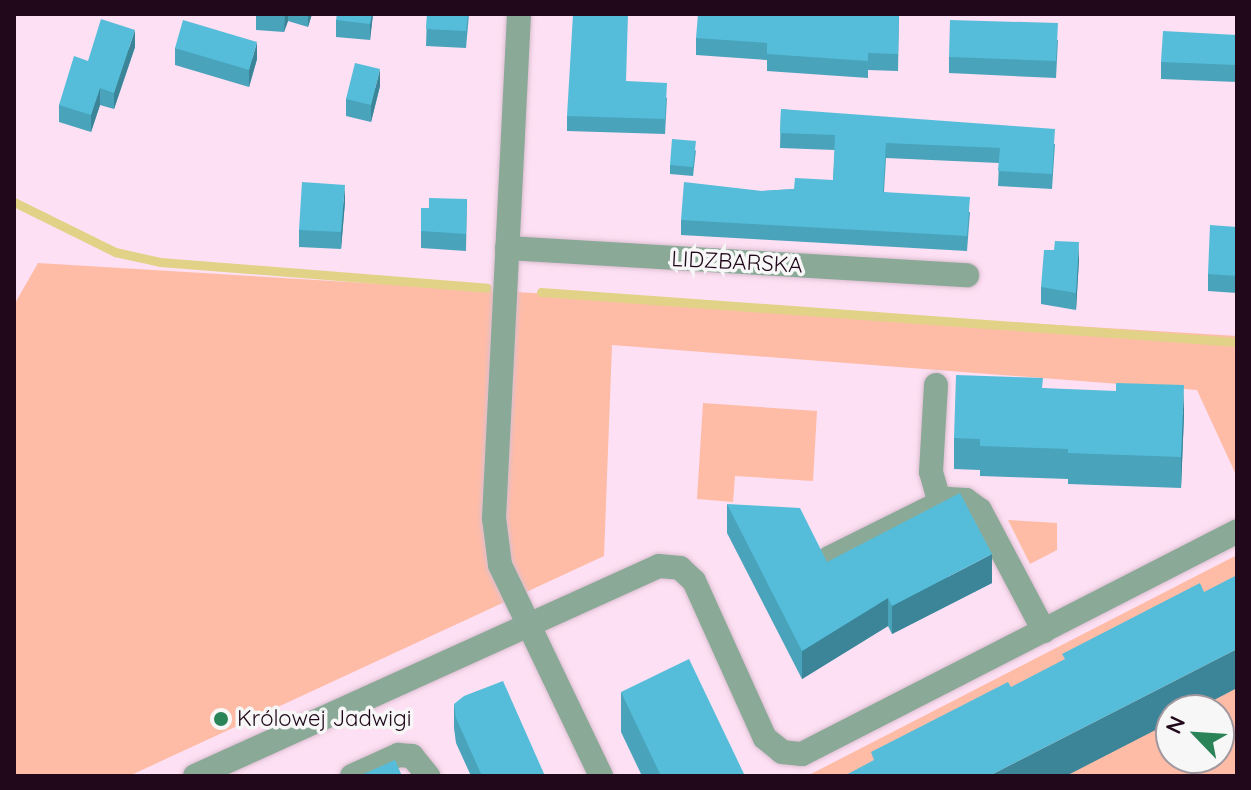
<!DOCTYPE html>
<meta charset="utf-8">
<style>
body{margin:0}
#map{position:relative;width:1251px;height:790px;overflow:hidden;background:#fde0f3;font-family:Quicksand,sans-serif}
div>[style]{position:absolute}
.green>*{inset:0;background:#febca7}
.stream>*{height:9px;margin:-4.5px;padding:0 4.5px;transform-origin:4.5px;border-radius:4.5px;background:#e1d287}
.roads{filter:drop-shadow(0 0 2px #dabed0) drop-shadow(0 0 2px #dabed0)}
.minor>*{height:24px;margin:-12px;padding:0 12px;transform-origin:12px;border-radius:12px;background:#8ba997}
.wall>*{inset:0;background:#49a3bb}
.shaded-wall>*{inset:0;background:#3c8498}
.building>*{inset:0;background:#55bdd9}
.dots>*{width:22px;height:22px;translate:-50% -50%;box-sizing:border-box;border:4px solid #f7f7f7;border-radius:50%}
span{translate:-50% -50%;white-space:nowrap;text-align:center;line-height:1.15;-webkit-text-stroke:7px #f7f7f7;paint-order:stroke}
.street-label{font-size:22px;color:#21091b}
.poi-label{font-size:22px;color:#21091b}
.left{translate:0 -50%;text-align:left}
.frame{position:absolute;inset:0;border:16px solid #21091b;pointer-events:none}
.north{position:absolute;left:1155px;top:694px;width:80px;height:80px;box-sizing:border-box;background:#f7f7f7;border:2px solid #a1989f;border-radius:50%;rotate:295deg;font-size:22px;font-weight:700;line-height:32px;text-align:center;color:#21091b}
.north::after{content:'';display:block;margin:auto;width:28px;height:36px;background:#2b8358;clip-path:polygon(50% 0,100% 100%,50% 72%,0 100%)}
</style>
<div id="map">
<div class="green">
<div style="clip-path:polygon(38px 263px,1237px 336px,1237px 477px,1197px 390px,612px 345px,604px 556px,129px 776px,14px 776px,14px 305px)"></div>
<div style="clip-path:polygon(703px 403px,817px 411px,813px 481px,735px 476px,733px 502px,697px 499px)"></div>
<div style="clip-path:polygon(1008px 520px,1057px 523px,1057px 550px,1030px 564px)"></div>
<div style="clip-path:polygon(evenodd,1237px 555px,1237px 776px,807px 776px,1237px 555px,1171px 710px,1219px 710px,1219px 758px,1171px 758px,1171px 710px)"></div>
</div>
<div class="stream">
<div style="left:14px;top:202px;width:113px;rotate:26.3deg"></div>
<div style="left:115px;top:252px;width:46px;rotate:12.5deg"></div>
<div style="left:160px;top:262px;width:328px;rotate:4.5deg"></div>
<div style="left:541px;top:292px;width:698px;rotate:4.11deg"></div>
</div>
<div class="roads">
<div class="minor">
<div style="left:519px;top:14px;width:505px;rotate:92.84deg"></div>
<div style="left:494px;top:518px;width:47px;rotate:82.7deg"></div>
<div style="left:500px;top:565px;width:234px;rotate:64.4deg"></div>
<div style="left:507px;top:248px;width:461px;rotate:3.4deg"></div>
<div style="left:936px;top:385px;width:87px;rotate:93.3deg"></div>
<div style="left:931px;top:472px;width:32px;rotate:74deg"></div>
<div style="left:829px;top:558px;width:133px;rotate:-26.4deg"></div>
<div style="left:948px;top:499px;width:18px;rotate:3deg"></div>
<div style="left:966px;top:500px;width:17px;rotate:36deg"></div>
<div style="left:980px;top:510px;width:137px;rotate:62.1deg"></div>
<div style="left:195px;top:776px;width:509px;rotate:-24.35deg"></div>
<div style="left:659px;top:566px;width:21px;rotate:5deg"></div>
<div style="left:680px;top:568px;width:19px;rotate:43deg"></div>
<div style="left:694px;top:581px;width:172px;rotate:65.7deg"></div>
<div style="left:765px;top:738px;width:22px;rotate:39deg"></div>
<div style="left:782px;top:752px;width:20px;rotate:6deg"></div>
<div style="left:802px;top:754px;width:489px;rotate:-27.1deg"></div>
<div style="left:352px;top:776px;width:51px;rotate:-24.5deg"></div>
<div style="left:398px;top:755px;width:14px;rotate:4deg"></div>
<div style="left:412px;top:756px;width:26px;rotate:51deg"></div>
</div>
</div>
<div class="wall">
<div style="clip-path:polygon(256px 14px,312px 14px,308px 27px,288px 21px,284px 32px,256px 30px)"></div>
<div style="clip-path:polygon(373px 14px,370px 40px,336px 37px,336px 20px)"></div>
<div style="clip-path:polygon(427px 14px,469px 14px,466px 48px,426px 46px)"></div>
<div style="clip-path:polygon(899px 16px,898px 71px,868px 70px,868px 78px,767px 71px,767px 60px,696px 55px,696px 38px)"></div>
<div style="clip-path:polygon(1237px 35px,1237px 82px,1161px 79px,1161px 62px)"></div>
<div style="clip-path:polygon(1058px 40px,1056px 78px,949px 73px,949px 57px)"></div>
<div style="clip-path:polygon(135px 47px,114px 109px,100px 105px,91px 132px,59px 122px,59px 105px,88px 61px)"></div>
<div style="clip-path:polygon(175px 48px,257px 59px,249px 87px,175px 65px)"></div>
<div style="clip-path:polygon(627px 81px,667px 98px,665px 134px,567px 131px,567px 116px)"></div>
<div style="clip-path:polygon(380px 86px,371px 122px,346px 116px,346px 99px)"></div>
<div style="clip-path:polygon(781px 109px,1055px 144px,1052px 189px,998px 186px,999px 163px,886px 158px,884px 192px,970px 212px,967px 251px,681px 235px,681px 220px,762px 191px,794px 189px,833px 180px,835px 150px,780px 148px)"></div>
<div style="clip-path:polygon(696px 150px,693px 176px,670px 174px,670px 165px)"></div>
<div style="clip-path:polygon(467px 199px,466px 251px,421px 248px,421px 208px,429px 208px)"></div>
<div style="clip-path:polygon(345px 202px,341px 249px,299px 247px,299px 230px)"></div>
<div style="clip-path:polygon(1237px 227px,1237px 293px,1208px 291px,1208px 274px)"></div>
<div style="clip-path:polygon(1079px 259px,1076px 310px,1041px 304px,1041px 287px)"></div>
<div style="clip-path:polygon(1043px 388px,1184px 415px,1181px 488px,1068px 484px,1068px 479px,980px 476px,980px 470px,954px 469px,954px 438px)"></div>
<div style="clip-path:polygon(727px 504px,827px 562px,992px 583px,892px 634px,888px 626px,802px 679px,727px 533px)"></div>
<div style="clip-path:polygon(621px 692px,745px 776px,642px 776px,621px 732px)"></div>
<div style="clip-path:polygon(454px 704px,545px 776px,471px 776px,456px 743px,454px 728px)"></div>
</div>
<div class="shaded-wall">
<div style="clip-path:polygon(285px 14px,288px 14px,288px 21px,284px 32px)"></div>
<div style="clip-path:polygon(308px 14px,312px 14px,308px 27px)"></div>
<div style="clip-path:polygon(372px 14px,373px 14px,370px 40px,370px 24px)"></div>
<div style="clip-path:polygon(135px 30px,135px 47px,114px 109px,114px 93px)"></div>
<div style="clip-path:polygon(257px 42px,257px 59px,249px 87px,249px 70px)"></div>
<div style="clip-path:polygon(380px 69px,380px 86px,371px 122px,371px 105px)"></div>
<div style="clip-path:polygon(100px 88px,100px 105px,91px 132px,91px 115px)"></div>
<div style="clip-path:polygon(345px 185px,345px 202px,341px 249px,341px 232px)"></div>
<div style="clip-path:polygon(1079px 242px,1079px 259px,1076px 310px,1076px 293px)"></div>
<div style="clip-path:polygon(1184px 385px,1184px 415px,1181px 488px,1181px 457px)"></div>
<div style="clip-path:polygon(992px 554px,992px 583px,892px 634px,892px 606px)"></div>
<div style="clip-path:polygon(888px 598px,888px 626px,802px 679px,802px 651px)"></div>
<div style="clip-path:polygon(1237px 649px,1237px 688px,1195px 710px,1171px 710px,1171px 722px,1066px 776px,989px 776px)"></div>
</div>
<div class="building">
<div style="clip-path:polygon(337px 14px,372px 14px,370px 24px,336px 20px)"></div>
<div style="clip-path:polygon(427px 14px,468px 14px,466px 31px,426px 29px)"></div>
<div style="clip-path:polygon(573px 14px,628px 14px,626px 81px,667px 83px,665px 119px,567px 116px)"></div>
<div style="clip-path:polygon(698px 14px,856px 14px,899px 16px,898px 54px,868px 53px,868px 61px,767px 54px,767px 43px,696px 38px)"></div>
<div style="clip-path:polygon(101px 19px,135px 30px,114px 93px,100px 88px,91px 115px,59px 105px,74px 56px,88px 61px)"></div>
<div style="clip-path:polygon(183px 20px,257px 42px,249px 70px,175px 48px)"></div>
<div style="clip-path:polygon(950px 20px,1058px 23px,1056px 61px,949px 57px)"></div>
<div style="clip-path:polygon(1163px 31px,1237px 35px,1237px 65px,1161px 62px)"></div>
<div style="clip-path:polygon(355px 63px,380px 69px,371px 105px,346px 99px)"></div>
<div style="clip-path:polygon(781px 109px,1055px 129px,1052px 174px,998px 171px,1000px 148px,886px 143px,883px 192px,970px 197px,967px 236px,681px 220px,684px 182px,762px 191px,794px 189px,795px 178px,833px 180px,835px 135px,780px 133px)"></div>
<div style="clip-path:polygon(672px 139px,696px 141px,693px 167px,670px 165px)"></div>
<div style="clip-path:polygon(302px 182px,345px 185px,341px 232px,299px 230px)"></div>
<div style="clip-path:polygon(429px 198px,467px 199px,466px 234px,421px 231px,421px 208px,429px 208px)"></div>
<div style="clip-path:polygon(1210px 225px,1237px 227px,1237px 276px,1208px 274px)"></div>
<div style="clip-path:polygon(1055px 241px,1079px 242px,1076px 293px,1041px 287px,1044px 250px,1054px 250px)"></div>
<div style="clip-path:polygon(956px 375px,1043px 378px,1042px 388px,1116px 391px,1116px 383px,1184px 385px,1181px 457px,1068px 453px,1068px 449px,980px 446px,980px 439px,954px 438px)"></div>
<div style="clip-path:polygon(960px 493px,992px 554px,892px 606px,888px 598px,802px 651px,727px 504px,800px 508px,827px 562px)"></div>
<div style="clip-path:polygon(1237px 575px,1237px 649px,989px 776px,844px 776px,874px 760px,871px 752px,1008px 682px,1011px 687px,1065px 659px,1062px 654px,1200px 583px,1204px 592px)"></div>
<div style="clip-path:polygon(689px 659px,745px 776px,661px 776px,621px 692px)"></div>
<div style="clip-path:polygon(503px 681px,545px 776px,482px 776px,456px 718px,454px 704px,464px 696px)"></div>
<div style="clip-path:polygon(395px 760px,402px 776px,359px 776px)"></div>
</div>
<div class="dots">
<div style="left:221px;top:719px;background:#2b8358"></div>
</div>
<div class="street-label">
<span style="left:737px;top:262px;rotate:3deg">LIDZBARSKA</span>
</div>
<div class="poi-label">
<span class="left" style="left:237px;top:719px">Królowej Jadwigi</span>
</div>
<div class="frame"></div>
<div class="north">N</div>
</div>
